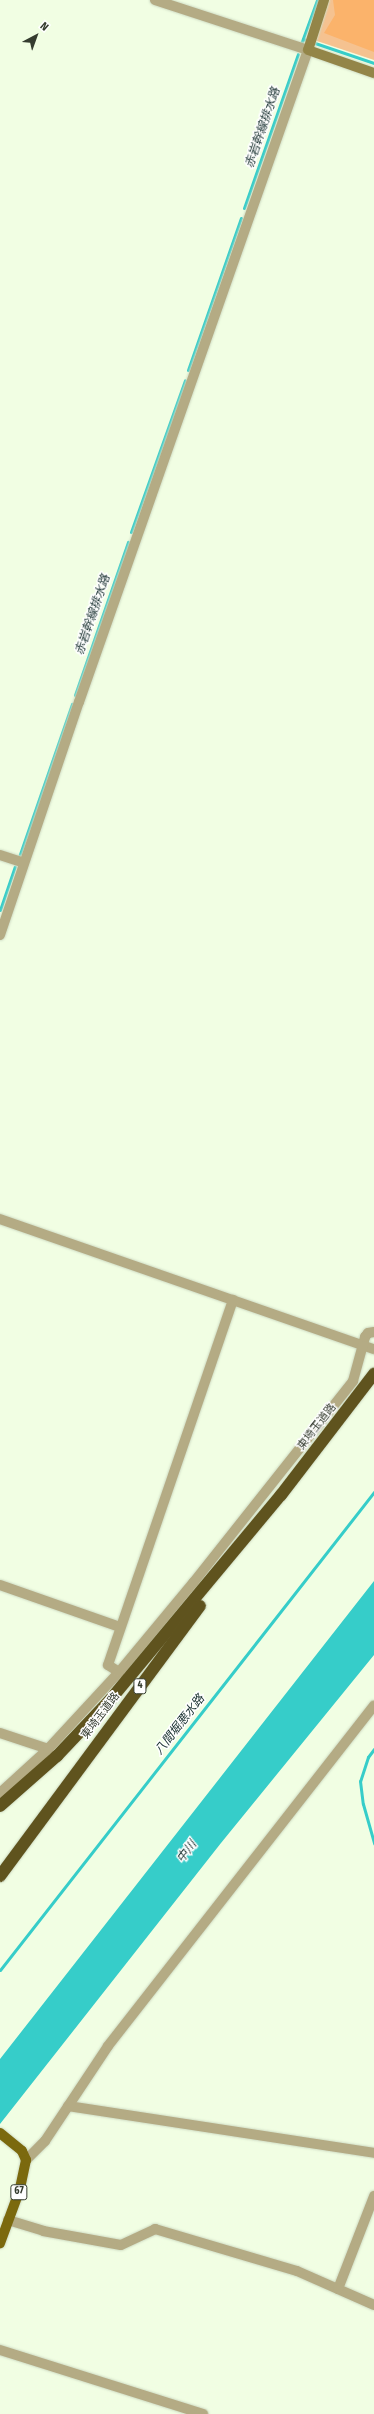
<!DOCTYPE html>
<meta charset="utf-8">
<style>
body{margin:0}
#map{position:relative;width:374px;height:2414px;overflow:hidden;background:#f1fee3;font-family:"Fira Sans Condensed","Noto Sans JP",sans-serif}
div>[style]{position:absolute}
.green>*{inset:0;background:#f5c290}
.forest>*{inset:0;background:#fbb36b}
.water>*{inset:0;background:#36cdc9}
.stream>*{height:3px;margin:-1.5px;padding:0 1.5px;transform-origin:1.5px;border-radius:1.5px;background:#36cdc9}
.roads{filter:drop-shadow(0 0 1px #cfdbc3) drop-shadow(0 0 1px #cfdbc3)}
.street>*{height:10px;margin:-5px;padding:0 5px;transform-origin:5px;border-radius:5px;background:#b4ab84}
.secondary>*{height:10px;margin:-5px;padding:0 5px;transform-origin:5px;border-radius:5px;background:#938548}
.primary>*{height:10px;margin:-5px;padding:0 5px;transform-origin:5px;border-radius:5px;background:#7b690e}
.highway>*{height:12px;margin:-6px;padding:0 6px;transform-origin:6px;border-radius:6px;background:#5f531e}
span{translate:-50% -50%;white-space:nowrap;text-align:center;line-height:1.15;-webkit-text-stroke:3px #fff;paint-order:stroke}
.shield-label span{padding:1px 3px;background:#fff;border:1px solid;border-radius:3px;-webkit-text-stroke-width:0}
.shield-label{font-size:10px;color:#353c2f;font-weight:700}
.street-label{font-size:11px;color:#353c2f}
.water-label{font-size:12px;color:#1a3231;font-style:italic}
.north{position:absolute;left:16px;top:16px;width:40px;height:40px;-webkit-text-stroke:3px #fff;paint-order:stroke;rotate:41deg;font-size:11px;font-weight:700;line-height:16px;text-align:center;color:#353c2f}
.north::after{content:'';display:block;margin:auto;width:14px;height:18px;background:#353c2f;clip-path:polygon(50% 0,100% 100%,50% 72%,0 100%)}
</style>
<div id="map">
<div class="green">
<div style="clip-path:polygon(325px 0,374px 0,374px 60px,311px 39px)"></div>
</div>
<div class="forest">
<div style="clip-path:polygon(333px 0,374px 0,374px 52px,324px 33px,335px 15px)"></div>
</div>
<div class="water">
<div style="clip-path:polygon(374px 1581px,374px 1655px,221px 1843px,0 2124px,0 2059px)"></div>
</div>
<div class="stream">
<div style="left:303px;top:39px;width:75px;rotate:18.7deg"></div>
<div style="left:301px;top:44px;width:47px;rotate:-70deg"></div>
<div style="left:244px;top:208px;width:163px;rotate:-70.7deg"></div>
<div style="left:188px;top:370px;width:161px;rotate:-70.8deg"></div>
<div style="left:131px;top:532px;width:161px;rotate:-70.4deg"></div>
<div style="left:75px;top:695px;width:162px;rotate:-70.9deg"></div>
<div style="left:19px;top:857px;width:162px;rotate:-70.9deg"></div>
<div style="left:0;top:910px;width:46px;rotate:-71.2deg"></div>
<div style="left:374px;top:1749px;width:10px;rotate:127deg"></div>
<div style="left:368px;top:1757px;width:25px;rotate:108deg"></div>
<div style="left:360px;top:1781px;width:23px;rotate:83deg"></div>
<div style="left:363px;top:1804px;width:41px;rotate:74.2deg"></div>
<div style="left:0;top:1970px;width:607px;rotate:-51.96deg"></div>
</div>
<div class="roads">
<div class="street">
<div style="left:0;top:855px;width:25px;rotate:18deg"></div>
<div style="left:0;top:935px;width:246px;rotate:-71.3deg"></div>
<div style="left:79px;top:702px;width:691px;rotate:-70.65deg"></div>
<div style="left:308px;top:50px;width:161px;rotate:-161.9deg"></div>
<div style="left:0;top:1219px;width:396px;rotate:19.2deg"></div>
<div style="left:0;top:1585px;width:127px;rotate:19.3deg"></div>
<div style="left:119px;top:1672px;width:13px;rotate:-148deg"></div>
<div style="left:108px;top:1665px;width:386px;rotate:-71.1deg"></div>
<div style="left:0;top:1733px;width:51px;rotate:18.4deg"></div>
<div style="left:0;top:1793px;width:65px;rotate:-42.5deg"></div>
<div style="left:48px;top:1749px;width:105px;rotate:-47.3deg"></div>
<div style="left:119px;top:1672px;width:116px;rotate:-50.3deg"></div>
<div style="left:193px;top:1583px;width:258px;rotate:-51.6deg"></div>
<div style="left:353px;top:1381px;width:46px;rotate:-74.7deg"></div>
<div style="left:365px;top:1337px;width:5px;rotate:-53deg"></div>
<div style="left:368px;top:1333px;width:6px;rotate:-9deg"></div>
<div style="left:68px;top:2106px;width:310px;rotate:8.7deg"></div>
<div style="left:26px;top:2160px;width:27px;rotate:-45deg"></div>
<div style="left:45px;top:2141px;width:114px;rotate:-56.4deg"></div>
<div style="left:108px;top:2046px;width:432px;rotate:-52deg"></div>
<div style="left:8px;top:2220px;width:37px;rotate:17deg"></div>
<div style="left:43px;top:2231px;width:79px;rotate:10.2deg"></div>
<div style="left:121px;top:2245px;width:38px;rotate:-25deg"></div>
<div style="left:155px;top:2229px;width:148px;rotate:16.5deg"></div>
<div style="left:297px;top:2271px;width:84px;rotate:23.8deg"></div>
<div style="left:338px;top:2289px;width:100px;rotate:-68.8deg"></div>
<div style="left:0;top:2350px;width:213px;rotate:17.5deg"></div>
</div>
<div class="secondary">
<div style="left:324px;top:0;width:52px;rotate:107.7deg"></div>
<div style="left:308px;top:50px;width:70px;rotate:19.2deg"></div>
</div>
<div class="primary">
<div style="left:0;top:2133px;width:28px;rotate:39deg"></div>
<div style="left:22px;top:2151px;width:10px;rotate:66deg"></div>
<div style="left:26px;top:2160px;width:30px;rotate:102deg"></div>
<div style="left:20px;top:2189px;width:58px;rotate:110.3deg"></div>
</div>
<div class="highway">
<div style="left:0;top:1806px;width:76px;rotate:-41.3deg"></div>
<div style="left:57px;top:1756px;width:77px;rotate:-46.6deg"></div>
<div style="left:110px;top:1700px;width:267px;rotate:-50.2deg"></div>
<div style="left:281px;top:1495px;width:153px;rotate:-52.5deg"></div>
<div style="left:0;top:1876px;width:336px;rotate:-53.5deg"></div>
</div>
</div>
<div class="shield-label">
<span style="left:140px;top:1686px">4</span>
<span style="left:19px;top:2192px">67</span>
</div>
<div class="street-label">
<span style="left:317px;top:1427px;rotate:-52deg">東埼玉道路</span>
<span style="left:101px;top:1716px;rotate:-53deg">東埼玉道路</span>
</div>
<div class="water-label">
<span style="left:263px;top:128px;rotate:-71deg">赤岩幹線排水路</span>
<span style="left:93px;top:615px;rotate:-71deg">赤岩幹線排水路</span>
<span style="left:180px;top:1725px;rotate:-52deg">八間堀悪水路</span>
<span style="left:187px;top:1852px;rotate:-53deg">中川</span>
</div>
<div class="north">N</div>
</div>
